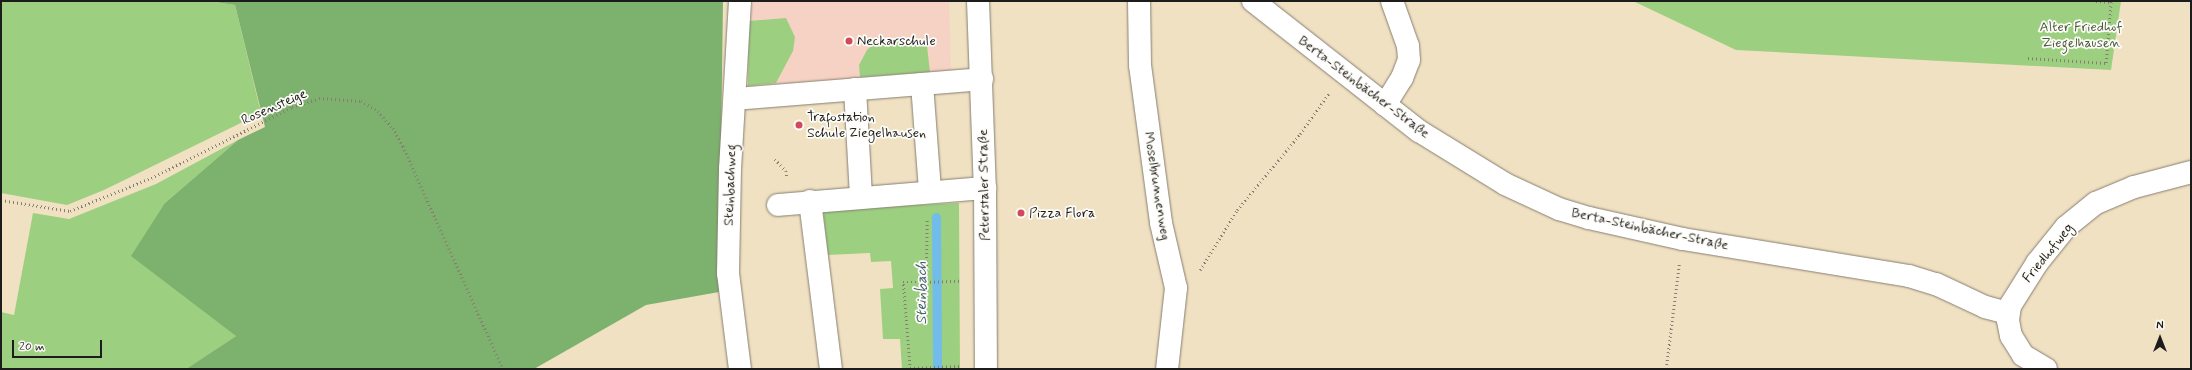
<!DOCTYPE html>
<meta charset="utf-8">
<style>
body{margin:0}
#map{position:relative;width:2192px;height:370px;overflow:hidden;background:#f0e1c3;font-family:Mynerve,sans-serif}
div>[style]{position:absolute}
.built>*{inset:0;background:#f6d2c4}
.green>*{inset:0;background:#9cd080}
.forest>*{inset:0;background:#7db26e}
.stream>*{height:9px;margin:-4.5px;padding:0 4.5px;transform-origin:4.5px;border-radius:4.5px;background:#71bcea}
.path>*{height:2.5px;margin-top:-1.25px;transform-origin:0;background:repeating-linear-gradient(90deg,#867e70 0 1px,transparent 0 4px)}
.roads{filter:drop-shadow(0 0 1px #867e70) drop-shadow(0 0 1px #867e70)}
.minor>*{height:22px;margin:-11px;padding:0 11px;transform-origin:11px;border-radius:11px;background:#fff}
.major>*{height:22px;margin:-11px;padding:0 11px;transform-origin:11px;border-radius:11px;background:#fff}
.dots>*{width:11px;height:11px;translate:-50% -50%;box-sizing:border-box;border:2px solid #fdfcf7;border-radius:50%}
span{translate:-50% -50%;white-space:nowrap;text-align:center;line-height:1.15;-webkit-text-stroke:3.5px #fdfcf7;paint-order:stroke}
.park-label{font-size:14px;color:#495b3f}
.poi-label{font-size:14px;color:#1c1c1c}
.left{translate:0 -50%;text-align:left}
.street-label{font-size:14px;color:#1c1c1c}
.water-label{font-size:15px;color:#3e5c6e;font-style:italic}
.frame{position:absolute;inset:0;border:2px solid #1c1c1c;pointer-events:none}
.north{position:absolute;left:2140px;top:318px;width:40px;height:40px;-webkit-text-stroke:3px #fdfcf7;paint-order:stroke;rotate:0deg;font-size:11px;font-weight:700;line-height:16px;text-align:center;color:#1c1c1c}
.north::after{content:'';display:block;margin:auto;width:14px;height:18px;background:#1c1c1c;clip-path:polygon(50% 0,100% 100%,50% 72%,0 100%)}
.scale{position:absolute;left:12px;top:340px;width:90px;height:18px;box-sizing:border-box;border:2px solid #1c1c1c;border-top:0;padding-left:5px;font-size:12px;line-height:14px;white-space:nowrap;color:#1c1c1c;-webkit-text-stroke:3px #fdfcf7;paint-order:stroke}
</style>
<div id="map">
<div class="built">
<div style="clip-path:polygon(753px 1px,949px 1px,951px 71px,748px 86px,749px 21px)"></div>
</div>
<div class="green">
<div style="clip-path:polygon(1px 1px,208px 1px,235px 5px,261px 113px,104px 190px,67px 205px,1px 193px)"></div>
<div style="clip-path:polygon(1633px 1px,2121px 1px,2111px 70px,1736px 50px)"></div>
<div style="clip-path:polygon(786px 18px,795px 37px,793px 51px,776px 83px,748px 86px,749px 21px)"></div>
<div style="clip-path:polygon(903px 39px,918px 40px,927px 46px,930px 72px,860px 77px,859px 65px,867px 50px,873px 44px)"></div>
<div style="clip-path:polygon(238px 140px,165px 203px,236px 336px,186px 369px,1px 369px,1px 312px,14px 315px,33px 213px,69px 219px,156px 184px)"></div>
<div style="clip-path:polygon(959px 203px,960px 369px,902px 369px,900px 339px,883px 339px,880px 289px,893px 288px,891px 261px,871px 262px,870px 253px,828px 255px,823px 210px)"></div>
</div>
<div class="forest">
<div style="clip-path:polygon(208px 1px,723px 1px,719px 292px,646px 305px,534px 369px,186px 369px,236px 336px,131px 256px,165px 203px,238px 140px,265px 127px,235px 5px)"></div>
</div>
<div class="stream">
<div style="left:936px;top:217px;width:152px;rotate:89.6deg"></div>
</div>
<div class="path">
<div style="left:2096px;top:1px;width:15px;rotate:4deg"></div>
<div style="left:2028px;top:58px;width:78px;rotate:3.7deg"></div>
<div style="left:2106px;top:63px;width:62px;rotate:-85.4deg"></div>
<div style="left:775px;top:159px;width:16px;rotate:47deg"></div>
<div style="left:786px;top:171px;width:7px;rotate:82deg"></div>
<div style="left:1px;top:200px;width:70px;rotate:9.1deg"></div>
<div style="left:70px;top:211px;width:87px;rotate:-22.2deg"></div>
<div style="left:151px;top:178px;width:158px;rotate:-26.7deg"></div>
<div style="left:292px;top:107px;width:28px;rotate:-18deg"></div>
<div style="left:319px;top:98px;width:42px;rotate:4.1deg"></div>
<div style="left:361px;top:101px;width:20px;rotate:30deg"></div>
<div style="left:378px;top:111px;width:23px;rotate:49deg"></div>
<div style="left:393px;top:128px;width:21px;rotate:61deg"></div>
<div style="left:403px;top:146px;width:244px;rotate:65.8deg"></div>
<div style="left:1200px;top:270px;width:70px;rotate:-58.3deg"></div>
<div style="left:1237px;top:210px;width:99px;rotate:-50.3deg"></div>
<div style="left:1300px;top:134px;width:50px;rotate:-54.7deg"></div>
<div style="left:926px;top:282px;width:33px;rotate:-2deg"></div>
<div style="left:910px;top:368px;width:49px;rotate:-2.3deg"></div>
<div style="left:910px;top:369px;width:87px;rotate:-94.6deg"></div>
<div style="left:903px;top:282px;width:23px"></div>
<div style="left:926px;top:282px;width:63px;rotate:-89.1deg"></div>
<div style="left:1666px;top:369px;width:106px;rotate:-82.9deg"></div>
</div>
<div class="roads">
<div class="minor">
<div style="left:740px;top:1px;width:168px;rotate:93.4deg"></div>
<div style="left:730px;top:169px;width:104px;rotate:91.1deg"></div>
<div style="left:728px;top:273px;width:97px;rotate:82.9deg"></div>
<div style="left:1139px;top:1px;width:64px;rotate:89.1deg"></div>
<div style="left:1140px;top:65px;width:159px;rotate:82.4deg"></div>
<div style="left:1161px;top:223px;width:67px;rotate:77deg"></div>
<div style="left:1176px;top:288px;width:81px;rotate:96.3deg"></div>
<div style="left:1253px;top:1px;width:211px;rotate:38.1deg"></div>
<div style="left:1419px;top:131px;width:101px;rotate:31.6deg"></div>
<div style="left:1505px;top:184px;width:60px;rotate:24.8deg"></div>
<div style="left:1559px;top:209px;width:31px;rotate:17deg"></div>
<div style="left:1589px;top:218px;width:96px;rotate:12.6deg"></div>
<div style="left:1683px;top:239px;width:229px;rotate:9.3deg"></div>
<div style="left:1909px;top:276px;width:28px;rotate:17deg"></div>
<div style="left:1936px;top:284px;width:54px;rotate:25.1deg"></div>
<div style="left:1985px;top:307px;width:24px;rotate:15deg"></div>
<div style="left:922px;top:84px;width:107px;rotate:85.7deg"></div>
<div style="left:855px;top:89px;width:108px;rotate:86.8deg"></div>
<div style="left:735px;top:99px;width:248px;rotate:-4.6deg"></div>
<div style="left:1385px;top:105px;width:32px;rotate:-58deg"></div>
<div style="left:1402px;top:78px;width:19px;rotate:-69deg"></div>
<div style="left:1409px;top:60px;width:14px;rotate:-94deg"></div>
<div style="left:1408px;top:46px;width:48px;rotate:-109.6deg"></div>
<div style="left:810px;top:201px;width:169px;rotate:82.9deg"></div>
<div style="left:778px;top:205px;width:208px;rotate:-4.7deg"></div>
<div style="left:2046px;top:369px;width:27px;rotate:-149deg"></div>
<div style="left:2023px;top:355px;width:22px;rotate:-122deg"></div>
<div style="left:2011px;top:336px;width:16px;rotate:-101deg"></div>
<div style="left:2008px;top:320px;width:14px;rotate:-82deg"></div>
<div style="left:2010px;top:306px;width:51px;rotate:-57.9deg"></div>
<div style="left:2037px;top:263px;width:46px;rotate:-51.1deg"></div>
<div style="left:2066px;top:227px;width:38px;rotate:-39deg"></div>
<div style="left:2096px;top:203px;width:41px;rotate:-22.8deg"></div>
<div style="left:2134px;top:187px;width:59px;rotate:-14.7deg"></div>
</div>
<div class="major">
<div style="left:978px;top:1px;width:187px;rotate:87.9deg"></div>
<div style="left:985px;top:188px;width:181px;rotate:89.7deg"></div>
</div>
</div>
<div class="dots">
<div style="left:849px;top:41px;background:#d1495b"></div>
<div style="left:799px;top:125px;background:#d1495b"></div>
<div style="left:1021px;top:213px;background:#d1495b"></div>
</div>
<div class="park-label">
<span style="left:2081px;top:35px">Alter Friedhof<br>Ziegelhausen</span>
</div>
<div class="poi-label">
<span class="left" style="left:857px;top:41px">Neckarschule</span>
<span class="left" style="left:807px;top:125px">Trafostation<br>Schule Ziegelhausen</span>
<span class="left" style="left:1029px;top:213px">Pizza Flora</span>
</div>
<div class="street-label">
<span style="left:1364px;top:87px;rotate:37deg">Berta-Steinbächer-Straße</span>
<span style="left:274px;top:107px;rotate:-24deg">Rosensteige</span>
<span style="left:730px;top:185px;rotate:-88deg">Steinbachweg</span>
<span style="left:984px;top:185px;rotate:-91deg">Peterstaler Straße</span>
<span style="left:1157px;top:186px;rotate:81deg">Moselbrunnenweg</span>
<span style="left:1650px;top:229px;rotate:12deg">Berta-Steinbächer-Straße</span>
<span style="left:2048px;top:253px;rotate:-51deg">Friedhofweg</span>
</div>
<div class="water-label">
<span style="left:923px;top:293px;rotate:-90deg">Steinbach</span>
</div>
<div class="frame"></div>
<div class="north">N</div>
<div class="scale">20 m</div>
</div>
